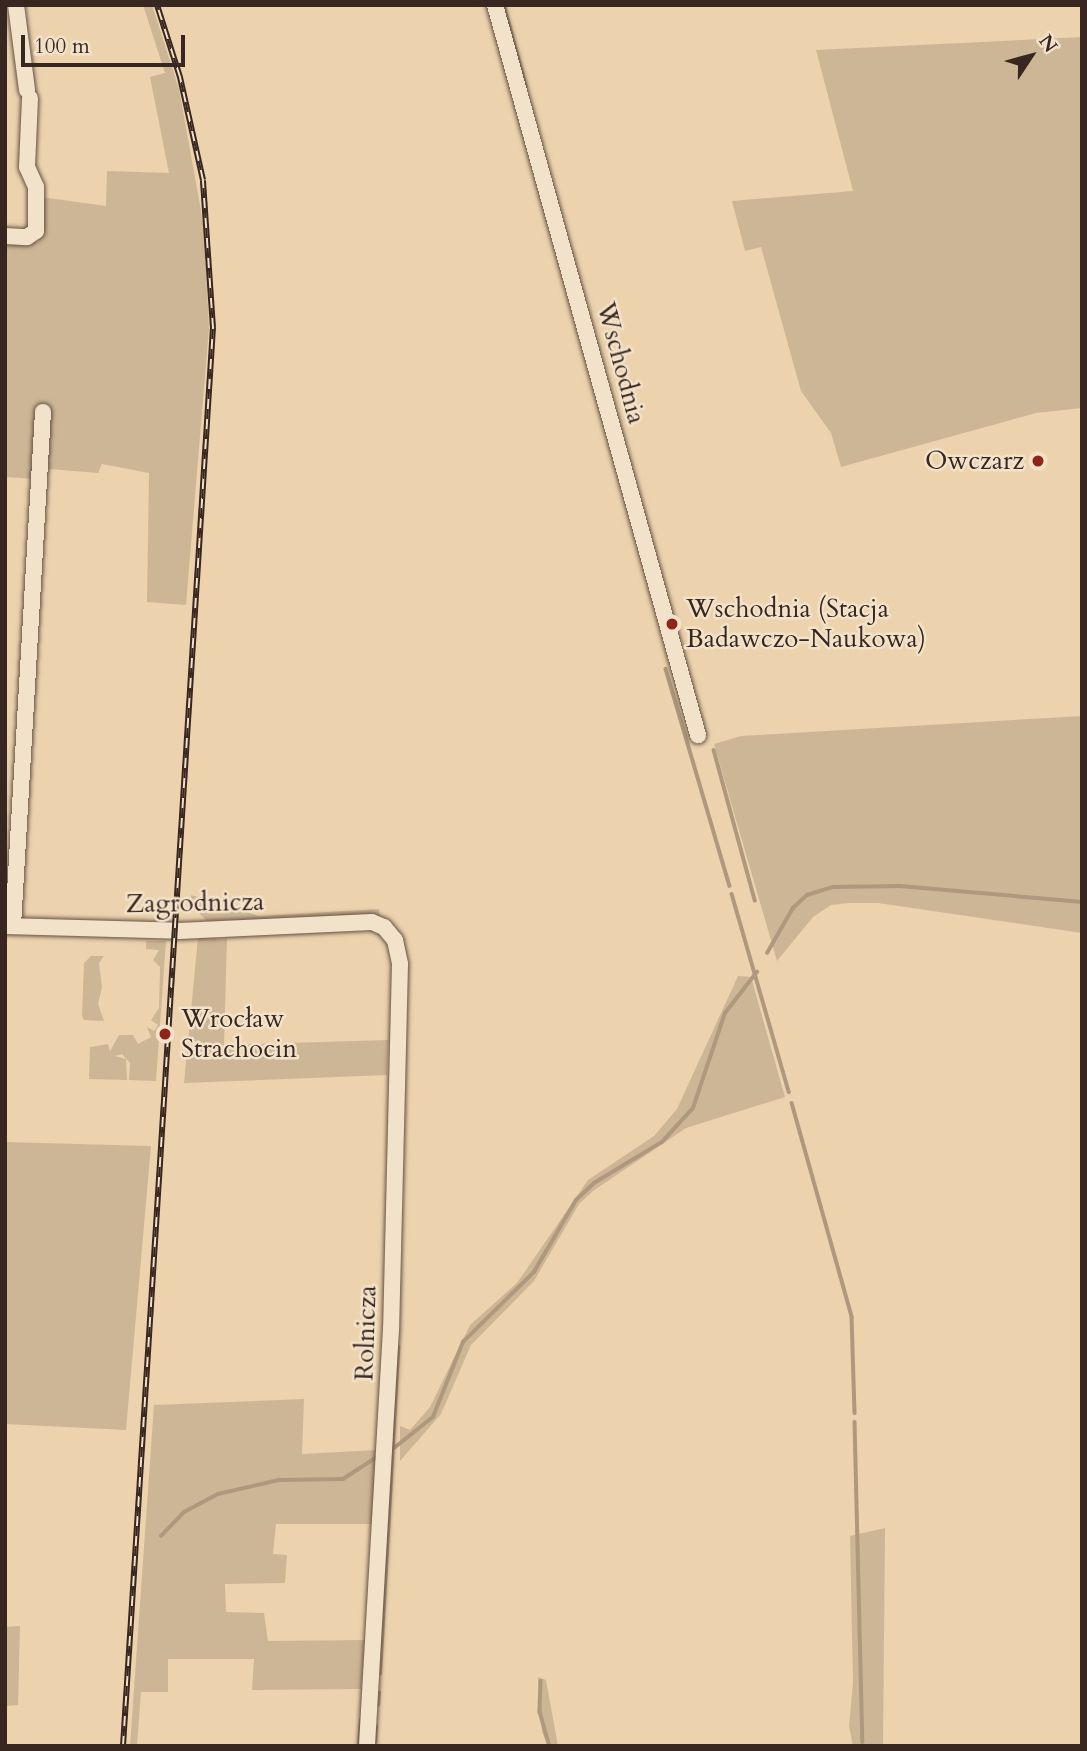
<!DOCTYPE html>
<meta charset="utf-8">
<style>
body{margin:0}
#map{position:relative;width:1087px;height:1751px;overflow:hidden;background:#ecd3ad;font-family:Cardo,serif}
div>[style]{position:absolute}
.green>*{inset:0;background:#cdb695}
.stream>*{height:3.5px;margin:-1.75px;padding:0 1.75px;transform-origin:1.75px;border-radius:1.75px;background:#af987d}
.roads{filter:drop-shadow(0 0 2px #655143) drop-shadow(0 0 2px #655143)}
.minor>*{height:16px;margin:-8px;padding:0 8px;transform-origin:8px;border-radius:8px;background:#f3e2ca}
.rail>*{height:6px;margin-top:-3px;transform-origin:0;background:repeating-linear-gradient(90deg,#f3e2ca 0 10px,#382620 0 20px);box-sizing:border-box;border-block:2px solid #382620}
.dots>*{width:19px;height:19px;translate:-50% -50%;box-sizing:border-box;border:4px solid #f3e2ca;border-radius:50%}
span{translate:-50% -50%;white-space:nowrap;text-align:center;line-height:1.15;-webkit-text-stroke:5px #f3e2ca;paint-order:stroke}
.street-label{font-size:26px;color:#382620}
.poi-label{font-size:26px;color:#382620}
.right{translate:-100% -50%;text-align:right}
.left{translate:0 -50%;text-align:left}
.frame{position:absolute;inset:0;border:7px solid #382620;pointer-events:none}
.north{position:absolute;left:996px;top:21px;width:70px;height:70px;-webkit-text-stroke:5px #f3e2ca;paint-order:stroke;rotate:54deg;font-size:19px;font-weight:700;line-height:28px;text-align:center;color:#382620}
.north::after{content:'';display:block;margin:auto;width:24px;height:32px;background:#382620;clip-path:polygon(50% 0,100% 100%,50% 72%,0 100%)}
.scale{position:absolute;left:21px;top:35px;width:164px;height:32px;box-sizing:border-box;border:4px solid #382620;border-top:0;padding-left:9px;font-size:21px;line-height:24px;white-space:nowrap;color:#382620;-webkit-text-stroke:5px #f3e2ca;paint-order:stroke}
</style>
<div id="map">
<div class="green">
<div style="clip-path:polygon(143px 5px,152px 5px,179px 89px,204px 227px,209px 328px,186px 605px,147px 602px,149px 473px,102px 464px,98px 473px,37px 468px,36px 479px,5px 477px,5px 241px,39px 242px,41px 197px,106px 206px,107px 171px,169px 173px,150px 77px,165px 73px)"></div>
<div style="clip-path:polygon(1082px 37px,1082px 408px,1036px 413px,841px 467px,831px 433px,801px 391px,761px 247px,745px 251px,732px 201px,853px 191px,816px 50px)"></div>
<div style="clip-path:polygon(1082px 716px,1082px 933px,878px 903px,849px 903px,831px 905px,813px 917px,777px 961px,714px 744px,741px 736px)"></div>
<div style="clip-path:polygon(191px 895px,259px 916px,379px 909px,380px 916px,207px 921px,192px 906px)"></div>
<div style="clip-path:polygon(198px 938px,227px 939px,224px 1045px,388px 1040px,387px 1075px,184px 1083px)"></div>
<div style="clip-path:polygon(146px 941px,166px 941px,156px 1081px,129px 1080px,130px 1063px,122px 1054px,115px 1056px,126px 1059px,127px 1080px,89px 1079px,90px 1047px,108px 1044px,110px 1051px,119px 1035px,133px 1035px,138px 1044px,151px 1037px,147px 1027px,154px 1031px,158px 1025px,151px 1020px,159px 1008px,160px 967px,153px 960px,159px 950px,146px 949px)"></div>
<div style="clip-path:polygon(91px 956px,104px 956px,99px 963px,102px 987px,98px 1004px,104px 1021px,84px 1020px,82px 1016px,84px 963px)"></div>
<div style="clip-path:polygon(738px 976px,751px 977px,785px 1097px,686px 1128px,593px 1191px,579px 1204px,534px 1281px,471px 1345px,441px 1414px,400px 1461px,400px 1426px,410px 1430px,430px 1407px,470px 1325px,517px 1283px,588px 1180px,654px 1136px,677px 1109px)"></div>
<div style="clip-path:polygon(5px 1142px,151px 1146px,126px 1430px,5px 1424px)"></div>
<div style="clip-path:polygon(304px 1399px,302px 1454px,377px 1450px,374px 1524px,276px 1524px,273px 1554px,287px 1555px,285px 1583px,225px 1584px,226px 1612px,264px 1613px,268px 1641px,365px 1640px,361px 1689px,252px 1690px,254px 1659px,168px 1659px,168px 1692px,141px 1692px,137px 1746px,130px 1746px,154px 1405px)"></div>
<div style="clip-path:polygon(885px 1528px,883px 1746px,853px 1746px,849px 1726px,853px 1683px,850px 1536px)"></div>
<div style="clip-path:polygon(20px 1626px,18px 1705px,5px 1706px,5px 1627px)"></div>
<div style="clip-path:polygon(538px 1677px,546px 1680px,558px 1746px,548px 1746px,542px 1732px)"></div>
</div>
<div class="stream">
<div style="left:504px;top:5px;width:84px;rotate:74.8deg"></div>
<div style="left:666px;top:669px;width:226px;rotate:73.6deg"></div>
<div style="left:714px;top:750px;width:156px;rotate:74.7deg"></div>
<div style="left:732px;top:894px;width:206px;rotate:73.9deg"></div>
<div style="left:767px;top:953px;width:52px;rotate:-60deg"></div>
<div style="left:793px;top:908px;width:19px;rotate:-43deg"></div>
<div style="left:807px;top:895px;width:27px;rotate:-17deg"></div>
<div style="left:833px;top:887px;width:67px;rotate:-0.9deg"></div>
<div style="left:900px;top:886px;width:183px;rotate:5deg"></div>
<div style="left:792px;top:1103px;width:222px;rotate:74.3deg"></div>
<div style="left:852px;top:1317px;width:96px;rotate:88.2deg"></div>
<div style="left:855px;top:1422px;width:320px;rotate:88.6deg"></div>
<div style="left:394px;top:1448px;width:50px;rotate:-38.5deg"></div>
<div style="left:433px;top:1417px;width:81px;rotate:-68.2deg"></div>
<div style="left:463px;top:1342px;width:100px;rotate:-44.6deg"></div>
<div style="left:534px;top:1272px;width:83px;rotate:-59.7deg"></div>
<div style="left:576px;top:1200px;width:25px;rotate:-43deg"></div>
<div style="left:594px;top:1183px;width:79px;rotate:-31.1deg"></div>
<div style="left:662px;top:1142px;width:46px;rotate:-47.6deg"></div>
<div style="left:693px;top:1108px;width:100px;rotate:-71.4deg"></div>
<div style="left:725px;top:1013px;width:52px;rotate:-52deg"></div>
<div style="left:161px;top:1536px;width:33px;rotate:-46deg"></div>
<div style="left:184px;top:1512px;width:38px;rotate:-28deg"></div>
<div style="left:218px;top:1494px;width:63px;rotate:-12.9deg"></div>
<div style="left:279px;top:1480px;width:64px;rotate:-0.9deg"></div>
<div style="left:343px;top:1479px;width:40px;rotate:-32.9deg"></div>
<div style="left:380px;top:1674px;width:327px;rotate:-86.8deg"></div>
<div style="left:541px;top:1681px;width:31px;rotate:92deg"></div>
<div style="left:540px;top:1712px;width:35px;rotate:74deg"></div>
<div style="left:378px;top:1705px;width:12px;rotate:-85deg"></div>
<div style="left:375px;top:1742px;width:15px;rotate:-86deg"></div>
<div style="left:359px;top:1746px;width:26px;rotate:-86deg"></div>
</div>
<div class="roads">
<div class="minor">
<div style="left:16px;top:5px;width:86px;rotate:82.6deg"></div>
<div style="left:495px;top:5px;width:758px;rotate:74.46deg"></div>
<div style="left:5px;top:236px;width:22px;rotate:3deg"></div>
<div style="left:27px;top:237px;width:11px;rotate:-34deg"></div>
<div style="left:36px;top:231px;width:44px;rotate:-90deg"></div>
<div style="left:36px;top:187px;width:22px;rotate:-114deg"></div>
<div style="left:27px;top:167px;width:69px;rotate:-87.5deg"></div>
<div style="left:5px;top:926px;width:174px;rotate:1.6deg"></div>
<div style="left:179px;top:931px;width:193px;rotate:-2.7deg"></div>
<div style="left:372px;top:922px;width:13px;rotate:23deg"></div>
<div style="left:384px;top:927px;width:17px;rotate:50deg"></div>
<div style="left:395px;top:940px;width:25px;rotate:78deg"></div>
<div style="left:400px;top:964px;width:365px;rotate:91.4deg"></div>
<div style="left:391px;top:1329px;width:418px;rotate:93.3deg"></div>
<div style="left:13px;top:926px;width:515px;rotate:-86.66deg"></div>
</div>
</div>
<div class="rail">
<div style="left:123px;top:1746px;width:1421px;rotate:-86.37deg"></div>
<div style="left:213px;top:328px;width:148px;rotate:-93.9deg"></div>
<div style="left:203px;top:180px;width:106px;rotate:-102.6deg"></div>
<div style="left:180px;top:77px;width:76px;rotate:-107.7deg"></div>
</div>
<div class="dots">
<div style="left:1038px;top:461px;background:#8f2418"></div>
<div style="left:672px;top:624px;background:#8f2418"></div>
<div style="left:165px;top:1034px;background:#8f2418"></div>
</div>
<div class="street-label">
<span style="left:621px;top:363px;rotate:75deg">Wschodnia</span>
<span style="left:195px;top:903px;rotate:-1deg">Zagrodnicza</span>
<span style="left:366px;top:1333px;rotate:-88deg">Rolnicza</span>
</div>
<div class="poi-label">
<span class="right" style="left:1024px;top:461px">Owczarz</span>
<span class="left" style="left:686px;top:624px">Wschodnia (Stacja<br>Badawczo-Naukowa)</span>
<span class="left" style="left:181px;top:1034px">Wrocław<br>Strachocin</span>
</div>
<div class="frame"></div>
<div class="north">N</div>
<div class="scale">100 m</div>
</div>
